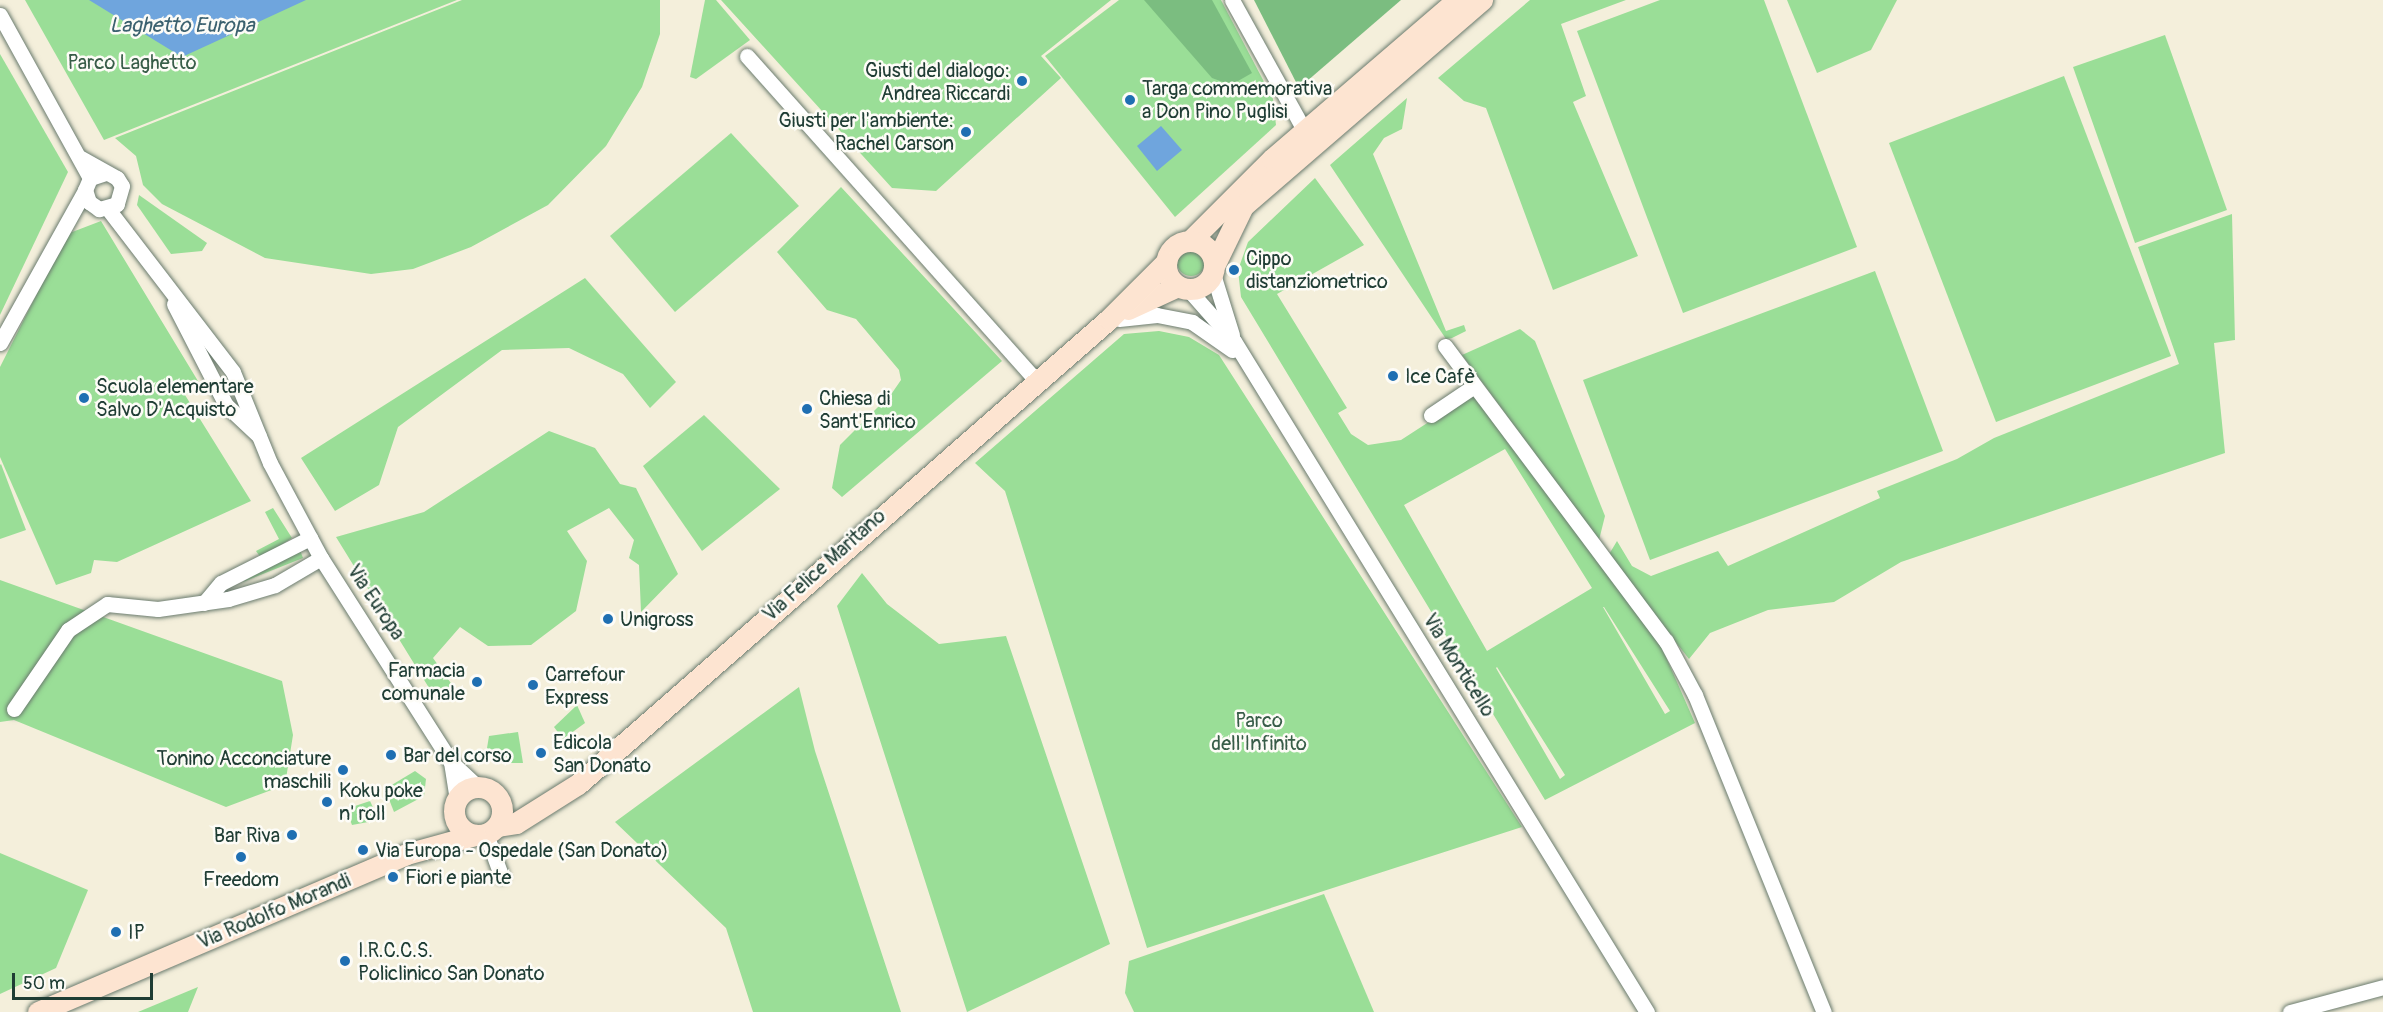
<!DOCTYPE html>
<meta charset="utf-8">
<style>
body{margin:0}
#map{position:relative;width:2383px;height:1012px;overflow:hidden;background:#f4efdb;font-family:Pangolin,sans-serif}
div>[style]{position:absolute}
.green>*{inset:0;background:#9ade97}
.round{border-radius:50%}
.forest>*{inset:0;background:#7bbd80}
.water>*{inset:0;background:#6fa5dd}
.roads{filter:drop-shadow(0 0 2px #6a7b6e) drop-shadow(0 0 2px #6a7b6e)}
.street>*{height:15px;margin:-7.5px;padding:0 7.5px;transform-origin:7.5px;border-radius:7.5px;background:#fff}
.secondary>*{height:21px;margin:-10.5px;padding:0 10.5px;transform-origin:10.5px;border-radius:10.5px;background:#fde4d1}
.secondary>.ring{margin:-10.5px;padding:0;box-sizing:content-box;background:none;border:21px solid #fde4d1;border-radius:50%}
.dots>*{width:16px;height:16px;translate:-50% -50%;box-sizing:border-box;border:3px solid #fdfcf7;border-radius:50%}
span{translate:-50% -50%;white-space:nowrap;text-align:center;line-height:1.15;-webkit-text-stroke:5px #fdfcf7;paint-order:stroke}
.park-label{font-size:20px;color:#385d48}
.poi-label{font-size:20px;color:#1f3d34}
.right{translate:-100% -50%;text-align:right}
.left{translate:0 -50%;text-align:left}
.street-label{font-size:20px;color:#1f3d34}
.water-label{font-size:21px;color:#3b616f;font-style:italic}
.scale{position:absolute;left:12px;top:973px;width:141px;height:27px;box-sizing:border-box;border:3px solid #1f3d34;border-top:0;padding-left:8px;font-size:18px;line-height:21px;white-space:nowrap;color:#1f3d34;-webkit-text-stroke:4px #fdfcf7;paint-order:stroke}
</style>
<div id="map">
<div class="green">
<div style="clip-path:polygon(25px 0,457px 0,104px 140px)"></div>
<div style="clip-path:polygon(462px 0,660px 0,660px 34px,642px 87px,606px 146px,548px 205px,471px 247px,413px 269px,371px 274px,265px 258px,162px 204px,143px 185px,136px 156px,115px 138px)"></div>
<div style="clip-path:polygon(705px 0,716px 0,750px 40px,696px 79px,690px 77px)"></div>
<div style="clip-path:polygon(721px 0,1111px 0,1041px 56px,1061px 78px,936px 191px,892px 188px)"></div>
<div style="clip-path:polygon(1119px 0,1221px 0,1273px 99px,1276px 125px,1175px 217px,1045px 56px)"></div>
<div style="clip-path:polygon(1530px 0,1626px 0,1561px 24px,1586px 96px,1573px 102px,1638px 256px,1553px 290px,1486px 108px,1464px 101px,1438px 78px)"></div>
<div style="clip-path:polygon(1660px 0,1764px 0,1857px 247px,1683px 313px,1577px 31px)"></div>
<div style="clip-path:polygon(1787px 0,1897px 0,1871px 50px,1817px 73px)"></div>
<div style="clip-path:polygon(2165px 35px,2227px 210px,2135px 243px,2073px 67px)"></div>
<div style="clip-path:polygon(0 54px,68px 172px,0 315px)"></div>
<div style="clip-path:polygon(2064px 76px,2171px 356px,1996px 422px,1889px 143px)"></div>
<div style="clip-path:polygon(1407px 98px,1402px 129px,1384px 138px,1373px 154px,1446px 331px,1464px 325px,1466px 331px,1452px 338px,1446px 339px,1330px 165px)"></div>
<div style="clip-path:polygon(731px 133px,799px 206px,675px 312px,610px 236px)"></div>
<div style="clip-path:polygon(evenodd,1315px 178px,1364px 245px,1277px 294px,1347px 408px,1338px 413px,1351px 434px,1368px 445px,1401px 440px,1475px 392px,1658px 639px,1695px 723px,1545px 800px,1241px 297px,1238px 270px,1248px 242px,1315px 178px,1505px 449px,1592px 588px,1487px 651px,1404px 505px,1505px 449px,1315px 178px,1603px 607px,1604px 607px,1670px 711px,1665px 714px,1603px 607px,1315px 178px,1497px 667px,1565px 775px,1560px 779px,1496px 668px,1497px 667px)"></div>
<div style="clip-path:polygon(841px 187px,1002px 361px,842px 497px,832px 488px,840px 445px,892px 393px,901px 380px,899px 370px,856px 319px,827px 310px,777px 252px)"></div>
<div style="clip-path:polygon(139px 195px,207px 243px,202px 251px,171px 254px,137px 205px)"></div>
<div style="clip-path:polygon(2232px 214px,2235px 340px,2214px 343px,2225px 453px,1901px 562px,1834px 602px,1768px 610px,1710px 633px,1689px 659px,1608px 556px,1617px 541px,1632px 566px,1651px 576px,1718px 551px,1728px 566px,1880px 498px,1877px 491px,1957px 459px,1994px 438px,2179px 364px,2138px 247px)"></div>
<div style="clip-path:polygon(101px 221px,201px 386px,185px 395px,251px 501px,117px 562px,94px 560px,91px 573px,56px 585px,0 457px,0 367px,67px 234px)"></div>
<div class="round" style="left:1177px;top:248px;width:28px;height:28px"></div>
<div style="clip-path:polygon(1875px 271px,1943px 451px,1650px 560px,1583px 380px)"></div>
<div style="clip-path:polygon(585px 278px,676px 382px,650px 408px,623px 374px,569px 348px,502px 350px,398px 427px,379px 485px,335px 511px,301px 458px)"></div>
<div style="clip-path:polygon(1520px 329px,1535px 341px,1605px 516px,1599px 540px,1462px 355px)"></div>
<div style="clip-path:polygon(1159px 331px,1189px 337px,1219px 355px,1522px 827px,1147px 948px,1005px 491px,975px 463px,1124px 334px)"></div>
<div style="clip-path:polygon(704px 415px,780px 489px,702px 551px,643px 466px)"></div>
<div style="clip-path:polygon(549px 431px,595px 448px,620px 484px,636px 488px,678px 574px,641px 612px,639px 565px,629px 558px,634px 540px,609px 508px,567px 531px,587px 561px,576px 611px,531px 645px,488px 646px,460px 627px,433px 658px,453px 686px,434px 696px,336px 537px,424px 512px)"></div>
<div style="clip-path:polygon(1px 464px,26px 530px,0 539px,0 465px)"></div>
<div style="clip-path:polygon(273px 508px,292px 538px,261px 558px,256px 551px,279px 539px,265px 512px)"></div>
<div style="clip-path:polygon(300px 550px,303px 558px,243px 582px,252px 574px)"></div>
<div style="clip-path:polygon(862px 573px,887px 604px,939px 644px,1006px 636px,1110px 944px,967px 1012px,837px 606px)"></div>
<div style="clip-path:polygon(0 580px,282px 681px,293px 735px,285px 785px,226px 807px,14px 720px,0 722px)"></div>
<div style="clip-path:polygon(799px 687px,815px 751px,901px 1012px,753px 1012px,726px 928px,615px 822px)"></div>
<div style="clip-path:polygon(577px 705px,585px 723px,563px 739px,554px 727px)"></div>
<div style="clip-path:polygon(518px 732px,523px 763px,505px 763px,487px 748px,489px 736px)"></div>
<div style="clip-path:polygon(415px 771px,426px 779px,424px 796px,394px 812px,385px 789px)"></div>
<div style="clip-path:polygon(370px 801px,379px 820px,352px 825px,346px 809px)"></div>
<div style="clip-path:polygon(0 853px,88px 890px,56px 968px,0 994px)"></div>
<div style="clip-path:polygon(1324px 894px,1374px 1012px,1134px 1012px,1125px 993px,1129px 961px)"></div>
<div style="clip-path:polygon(198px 987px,188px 1012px,138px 1012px)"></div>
</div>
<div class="forest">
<div style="clip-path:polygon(1144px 0,1212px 0,1252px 73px,1231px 85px,1212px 78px)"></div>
<div style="clip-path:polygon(1254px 0,1401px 0,1299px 88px)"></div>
</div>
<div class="water">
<div style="clip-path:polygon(89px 0,306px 0,182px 57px)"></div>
<div style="clip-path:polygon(1161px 126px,1182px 150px,1157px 171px,1137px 146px)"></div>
</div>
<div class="roads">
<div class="street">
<div style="left:1232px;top:0;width:159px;rotate:61deg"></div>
<div style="left:0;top:15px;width:186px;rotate:61.1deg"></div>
<div style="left:747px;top:56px;width:436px;rotate:48.3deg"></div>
<div style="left:81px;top:158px;width:41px;rotate:29.1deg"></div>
<div style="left:117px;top:178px;width:9px;rotate:58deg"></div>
<div style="left:122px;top:186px;width:19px;rotate:106deg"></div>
<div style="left:117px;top:204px;width:19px;rotate:164deg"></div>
<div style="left:99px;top:209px;width:12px;rotate:-145deg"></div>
<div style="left:89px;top:202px;width:13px;rotate:-108deg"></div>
<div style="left:85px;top:190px;width:13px;rotate:-67deg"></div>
<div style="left:90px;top:178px;width:16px;rotate:-18deg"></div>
<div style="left:108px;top:209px;width:205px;rotate:52.5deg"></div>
<div style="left:233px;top:372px;width:98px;rotate:67.9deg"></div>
<div style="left:270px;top:463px;width:108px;rotate:61.8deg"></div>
<div style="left:321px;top:558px;width:242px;rotate:57.5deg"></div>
<div style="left:451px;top:762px;width:37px;rotate:43deg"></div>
<div style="left:1213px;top:274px;width:64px;rotate:72.7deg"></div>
<div style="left:1188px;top:289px;width:69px;rotate:48.5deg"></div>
<div style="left:1234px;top:341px;width:788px;rotate:58.39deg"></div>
<div style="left:174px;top:304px;width:114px;rotate:62.8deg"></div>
<div style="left:226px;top:405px;width:45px;rotate:43.2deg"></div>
<div style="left:1119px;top:319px;width:38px;rotate:-6deg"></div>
<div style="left:1157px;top:315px;width:36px;rotate:11deg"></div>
<div style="left:1192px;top:322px;width:49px;rotate:35deg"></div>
<div style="left:0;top:343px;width:175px;rotate:-60.9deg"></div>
<div style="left:1445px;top:346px;width:369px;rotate:53.2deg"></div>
<div style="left:1666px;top:641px;width:61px;rotate:61.8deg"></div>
<div style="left:1695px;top:695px;width:342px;rotate:67.9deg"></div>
<div style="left:1431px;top:415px;width:52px;rotate:-34deg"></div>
<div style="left:204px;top:603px;width:26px;rotate:-50deg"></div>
<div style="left:221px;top:583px;width:100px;rotate:-26.8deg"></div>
<div style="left:14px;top:709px;width:96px;rotate:-55.6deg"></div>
<div style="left:68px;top:630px;width:47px;rotate:-33.7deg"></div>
<div style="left:107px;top:604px;width:51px;rotate:5.6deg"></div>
<div style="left:158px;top:609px;width:71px;rotate:-8.1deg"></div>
<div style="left:228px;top:599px;width:49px;rotate:-16.6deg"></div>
<div style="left:275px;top:585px;width:53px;rotate:-30.4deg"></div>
<div style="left:451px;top:762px;width:38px;rotate:81deg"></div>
<div style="left:486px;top:834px;width:44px;rotate:69.9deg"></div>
<div style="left:2290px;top:1012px;width:96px;rotate:-15deg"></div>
</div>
<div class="secondary">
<div style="left:1190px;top:241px;width:116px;rotate:-45deg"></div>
<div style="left:1272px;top:159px;width:244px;rotate:-40.7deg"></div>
<div class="ring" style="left:1166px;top:241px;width:27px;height:27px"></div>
<div style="left:1215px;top:264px;width:64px;rotate:-64.2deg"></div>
<div style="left:1243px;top:206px;width:316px;rotate:-40.8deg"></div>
<div style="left:1128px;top:309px;width:55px;rotate:-24.7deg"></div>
<div class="ring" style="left:454px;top:787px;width:27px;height:27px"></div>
<div style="left:498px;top:826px;width:18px;rotate:-9deg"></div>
<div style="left:516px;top:823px;width:73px;rotate:-32.2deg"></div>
<div style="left:578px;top:784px;width:706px;rotate:-41.21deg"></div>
<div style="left:1109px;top:319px;width:81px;rotate:-45deg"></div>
<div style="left:38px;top:1012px;width:400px;rotate:-23.2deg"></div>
<div style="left:406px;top:854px;width:72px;rotate:-15.4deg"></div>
</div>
</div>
<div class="dots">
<div style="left:1022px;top:81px;background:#1f6fb2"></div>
<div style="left:1130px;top:100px;background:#1f6fb2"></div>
<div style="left:966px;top:132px;background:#1f6fb2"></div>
<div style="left:1234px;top:270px;background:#1f6fb2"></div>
<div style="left:1393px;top:376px;background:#1f6fb2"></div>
<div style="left:84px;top:398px;background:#1f6fb2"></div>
<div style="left:807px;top:409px;background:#1f6fb2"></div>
<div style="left:608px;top:619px;background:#1f6fb2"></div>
<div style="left:477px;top:682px;background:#1f6fb2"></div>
<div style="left:533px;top:685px;background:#1f6fb2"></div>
<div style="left:541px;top:753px;background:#1f6fb2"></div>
<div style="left:391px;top:755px;background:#1f6fb2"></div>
<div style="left:343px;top:770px;background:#1f6fb2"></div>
<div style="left:327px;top:802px;background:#1f6fb2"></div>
<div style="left:292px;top:835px;background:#1f6fb2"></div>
<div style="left:363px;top:850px;background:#1f6fb2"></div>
<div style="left:241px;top:857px;background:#1f6fb2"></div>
<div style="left:393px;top:877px;background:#1f6fb2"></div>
<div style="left:116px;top:932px;background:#1f6fb2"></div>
<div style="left:345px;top:961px;background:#1f6fb2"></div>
</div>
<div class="park-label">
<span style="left:132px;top:62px">Parco Laghetto</span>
<span style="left:1259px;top:732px">Parco<br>dell'Infinito</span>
</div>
<div class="poi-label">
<span class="right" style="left:1010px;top:82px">Giusti del dialogo:<br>Andrea Riccardi</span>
<span class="left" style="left:1142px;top:100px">Targa commemorativa<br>a Don Pino Puglisi</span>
<span class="right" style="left:954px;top:132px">Giusti per l'ambiente:<br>Rachel Carson</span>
<span class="left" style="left:1246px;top:270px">Cippo<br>distanziometrico</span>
<span class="left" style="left:1405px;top:376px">Ice Cafè</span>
<span class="left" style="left:96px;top:398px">Scuola elementare<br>Salvo D'Acquisto</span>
<span class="left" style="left:819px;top:410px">Chiesa di<br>Sant'Enrico</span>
<span class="left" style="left:620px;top:619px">Unigross</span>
<span class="right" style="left:465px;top:682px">Farmacia<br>comunale</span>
<span class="left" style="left:545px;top:686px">Carrefour<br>Express</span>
<span class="left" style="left:553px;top:754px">Edicola<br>San Donato</span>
<span class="left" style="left:403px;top:755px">Bar del corso</span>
<span class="right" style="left:331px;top:770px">Tonino Acconciature<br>maschili</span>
<span class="left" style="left:339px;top:802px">Koku poke<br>n' roll</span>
<span class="right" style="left:280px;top:835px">Bar Riva</span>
<span class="left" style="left:375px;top:850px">Via Europa - Ospedale (San Donato)</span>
<span class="left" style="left:405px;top:877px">Fiori e piante</span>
<span style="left:241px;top:879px">Freedom</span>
<span class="left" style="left:128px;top:932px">IP</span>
<span class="left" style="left:358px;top:962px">I.R.C.C.S.<br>Policlinico San Donato</span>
</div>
<div class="street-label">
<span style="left:824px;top:565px;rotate:-42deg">Via Felice Maritano</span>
<span style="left:376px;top:602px;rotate:56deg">Via Europa</span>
<span style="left:1459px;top:665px;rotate:58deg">Via Monticello</span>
<span style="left:274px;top:911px;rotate:-23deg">Via Rodolfo Morandi</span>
</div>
<div class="water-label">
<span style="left:182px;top:26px">Laghetto Europa</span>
</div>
<div class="scale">50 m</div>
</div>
